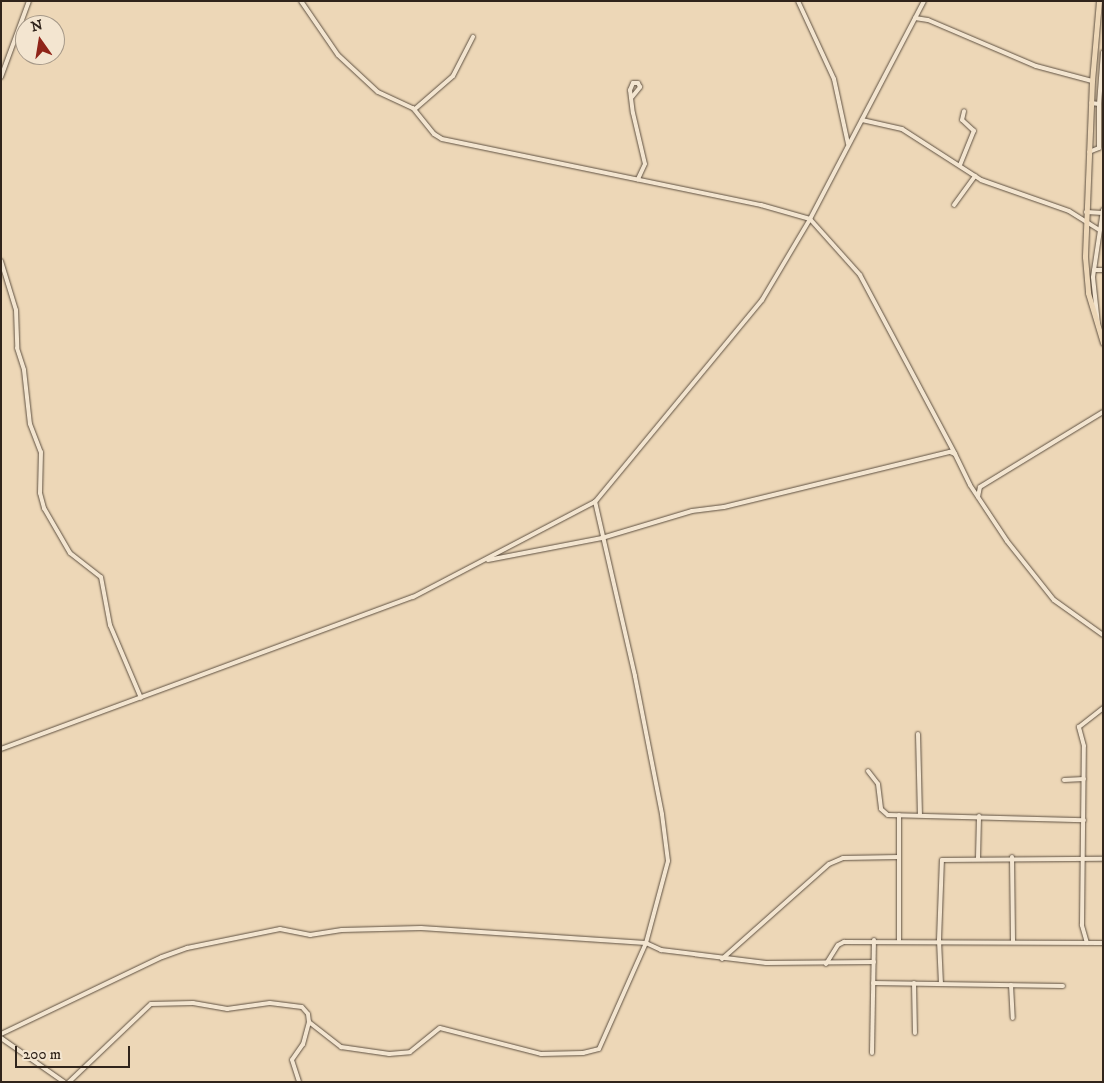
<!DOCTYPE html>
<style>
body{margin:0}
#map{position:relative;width:1104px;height:1083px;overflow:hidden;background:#edd7b7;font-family:"IM FELL DW Pica",serif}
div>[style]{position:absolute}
.roads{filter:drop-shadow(0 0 1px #5f5142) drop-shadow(0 0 1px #5f5142)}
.minor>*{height:4px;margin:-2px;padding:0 2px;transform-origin:2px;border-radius:2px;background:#f3e5d0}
.major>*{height:5px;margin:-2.5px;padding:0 2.5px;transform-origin:2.5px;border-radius:2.5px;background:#edd7b7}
span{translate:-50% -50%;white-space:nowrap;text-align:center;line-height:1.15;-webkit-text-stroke:5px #f3e5d0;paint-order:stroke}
.frame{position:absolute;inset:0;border:2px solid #30241b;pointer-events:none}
.north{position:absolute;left:15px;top:15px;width:50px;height:50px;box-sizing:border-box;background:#f3e5d0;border:1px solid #a59888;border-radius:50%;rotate:347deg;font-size:14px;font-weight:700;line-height:20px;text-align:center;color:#30241b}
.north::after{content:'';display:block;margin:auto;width:18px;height:22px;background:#8f2418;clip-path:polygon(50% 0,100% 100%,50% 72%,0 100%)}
.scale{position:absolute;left:15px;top:1046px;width:115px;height:22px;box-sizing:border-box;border:2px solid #30241b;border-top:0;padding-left:6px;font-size:15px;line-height:18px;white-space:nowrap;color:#30241b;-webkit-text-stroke:4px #f3e5d0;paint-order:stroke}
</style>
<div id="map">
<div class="roads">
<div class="minor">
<div style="left:301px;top:1px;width:65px;rotate:55.6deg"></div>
<div style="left:338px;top:55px;width:54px;rotate:42.8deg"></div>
<div style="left:378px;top:92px;width:38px;rotate:25deg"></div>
<div style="left:413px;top:108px;width:33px;rotate:51deg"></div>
<div style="left:434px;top:134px;width:9px;rotate:32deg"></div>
<div style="left:442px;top:139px;width:326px;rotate:11.7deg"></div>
<div style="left:761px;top:205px;width:51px;rotate:15.9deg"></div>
<div style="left:810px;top:219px;width:75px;rotate:48.2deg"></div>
<div style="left:860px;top:275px;width:203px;rotate:62deg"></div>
<div style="left:798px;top:1px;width:86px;rotate:65.2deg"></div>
<div style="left:834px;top:79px;width:66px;rotate:77.8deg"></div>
<div style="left:915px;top:18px;width:13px;rotate:9deg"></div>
<div style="left:928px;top:20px;width:117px;rotate:23.1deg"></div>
<div style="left:1036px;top:66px;width:58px;rotate:15deg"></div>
<div style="left:1px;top:77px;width:81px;rotate:-69.8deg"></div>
<div style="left:632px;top:97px;width:13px;rotate:-51deg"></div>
<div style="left:640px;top:87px;width:4px;rotate:-117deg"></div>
<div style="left:638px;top:83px;width:5px;rotate:180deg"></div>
<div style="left:633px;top:83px;width:8px;rotate:113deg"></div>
<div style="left:630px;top:90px;width:23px;rotate:83deg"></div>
<div style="left:633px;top:113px;width:52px;rotate:76.8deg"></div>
<div style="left:645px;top:164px;width:17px;rotate:115deg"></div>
<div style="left:1099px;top:104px;width:52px;rotate:-85.6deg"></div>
<div style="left:415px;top:109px;width:50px;rotate:-41deg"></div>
<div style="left:453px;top:76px;width:44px;rotate:-62.9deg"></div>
<div style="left:862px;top:120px;width:41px;rotate:12.7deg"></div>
<div style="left:902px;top:129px;width:94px;rotate:32.8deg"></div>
<div style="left:981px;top:180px;width:93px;rotate:19.4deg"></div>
<div style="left:1069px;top:211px;width:36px;rotate:32deg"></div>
<div style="left:1089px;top:152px;width:11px;rotate:-22deg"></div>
<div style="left:1099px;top:148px;width:44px;rotate:-90deg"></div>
<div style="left:1099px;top:104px;width:8px;rotate:-173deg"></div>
<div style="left:960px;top:165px;width:37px;rotate:-68deg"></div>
<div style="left:974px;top:131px;width:16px;rotate:-137deg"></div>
<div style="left:962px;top:120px;width:9px;rotate:-77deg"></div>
<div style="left:954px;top:205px;width:36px;rotate:-54deg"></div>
<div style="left:1086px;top:212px;width:17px;rotate:3deg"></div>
<div style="left:1px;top:261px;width:51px;rotate:73deg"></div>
<div style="left:16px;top:310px;width:38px;rotate:88deg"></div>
<div style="left:17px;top:348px;width:23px;rotate:72deg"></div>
<div style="left:24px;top:370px;width:54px;rotate:83.7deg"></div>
<div style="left:30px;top:424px;width:30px;rotate:69deg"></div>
<div style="left:41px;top:452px;width:41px;rotate:91.4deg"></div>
<div style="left:40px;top:493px;width:16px;rotate:75deg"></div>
<div style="left:44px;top:508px;width:52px;rotate:60deg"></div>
<div style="left:70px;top:553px;width:39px;rotate:38deg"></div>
<div style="left:101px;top:577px;width:49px;rotate:79.4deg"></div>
<div style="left:110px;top:625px;width:79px;rotate:67deg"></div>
<div style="left:1094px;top:270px;width:9px"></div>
<div style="left:1098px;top:324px;width:47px;rotate:-96.1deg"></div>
<div style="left:1093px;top:277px;width:68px;rotate:-81.5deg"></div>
<div style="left:978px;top:497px;width:10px;rotate:-79deg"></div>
<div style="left:980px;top:487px;width:144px;rotate:-31.4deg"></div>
<div style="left:488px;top:560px;width:116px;rotate:-10.9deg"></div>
<div style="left:602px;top:538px;width:94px;rotate:-16.7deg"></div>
<div style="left:692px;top:511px;width:32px;rotate:-7deg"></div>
<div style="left:724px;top:507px;width:233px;rotate:-13.7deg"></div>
<div style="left:950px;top:452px;width:5px;rotate:22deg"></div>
<div style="left:955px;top:454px;width:34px;rotate:64deg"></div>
<div style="left:970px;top:485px;width:67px;rotate:56.5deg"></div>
<div style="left:1007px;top:541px;width:75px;rotate:51.5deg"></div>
<div style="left:1054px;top:600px;width:60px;rotate:35.5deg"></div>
<div style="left:918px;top:734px;width:81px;rotate:88.6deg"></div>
<div style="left:1px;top:749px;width:439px;rotate:-20.3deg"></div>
<div style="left:413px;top:597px;width:205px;rotate:-27.6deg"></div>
<div style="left:595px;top:502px;width:262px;rotate:-50.4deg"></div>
<div style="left:762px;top:300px;width:94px;rotate:-59.3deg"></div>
<div style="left:810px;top:219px;width:246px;rotate:-62.4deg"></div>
<div style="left:868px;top:771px;width:16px;rotate:52deg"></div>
<div style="left:878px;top:784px;width:25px;rotate:83deg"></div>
<div style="left:881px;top:809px;width:9px;rotate:41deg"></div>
<div style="left:888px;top:815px;width:196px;rotate:1.5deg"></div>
<div style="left:1064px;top:780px;width:20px;rotate:-3deg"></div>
<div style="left:1012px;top:857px;width:84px;rotate:89.3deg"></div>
<div style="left:978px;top:858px;width:42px;rotate:-88.6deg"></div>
<div style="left:899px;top:940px;width:125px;rotate:-90deg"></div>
<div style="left:1087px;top:943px;width:19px;rotate:-106deg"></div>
<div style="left:1082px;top:925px;width:179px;rotate:-89.4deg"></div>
<div style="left:1084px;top:746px;width:20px;rotate:-105deg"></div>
<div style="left:1079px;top:727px;width:31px;rotate:-38deg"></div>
<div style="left:722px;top:959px;width:143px;rotate:-41.6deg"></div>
<div style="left:829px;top:864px;width:15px;rotate:-23deg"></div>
<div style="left:843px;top:858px;width:56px;rotate:-1deg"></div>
<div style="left:826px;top:964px;width:22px;rotate:-58deg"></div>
<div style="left:838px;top:945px;width:7px;rotate:-27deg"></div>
<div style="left:844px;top:942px;width:259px;rotate:0.2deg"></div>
<div style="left:873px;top:983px;width:190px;rotate:0.9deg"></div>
<div style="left:914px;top:983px;width:50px;rotate:88.9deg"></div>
<div style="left:941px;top:984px;width:44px;rotate:-92.6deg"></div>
<div style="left:939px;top:940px;width:80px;rotate:-87.9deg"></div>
<div style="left:942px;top:860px;width:161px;rotate:-0.4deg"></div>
<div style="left:1011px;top:985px;width:33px;rotate:87deg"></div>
<div style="left:309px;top:1022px;width:41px;rotate:38deg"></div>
<div style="left:341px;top:1047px;width:49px;rotate:8.3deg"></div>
<div style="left:389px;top:1054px;width:21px;rotate:-5deg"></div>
<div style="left:410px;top:1052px;width:38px;rotate:-39deg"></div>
<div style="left:440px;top:1028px;width:104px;rotate:14.4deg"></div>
<div style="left:541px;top:1054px;width:42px;rotate:-1.4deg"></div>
<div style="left:583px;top:1053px;width:16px;rotate:-14deg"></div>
<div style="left:599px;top:1049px;width:116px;rotate:-66.1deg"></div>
<div style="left:646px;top:943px;width:85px;rotate:-75deg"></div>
<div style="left:668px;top:861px;width:47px;rotate:-97.3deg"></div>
<div style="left:662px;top:814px;width:141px;rotate:-101.1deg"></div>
<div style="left:635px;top:676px;width:179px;rotate:-102.9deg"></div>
<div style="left:1px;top:1034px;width:178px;rotate:-25.6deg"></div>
<div style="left:162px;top:957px;width:27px;rotate:-20deg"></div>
<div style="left:187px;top:948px;width:95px;rotate:-11.5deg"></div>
<div style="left:280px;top:929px;width:31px;rotate:11deg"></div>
<div style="left:310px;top:935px;width:32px;rotate:-9deg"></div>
<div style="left:342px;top:930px;width:79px;rotate:-1.5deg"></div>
<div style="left:421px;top:928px;width:225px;rotate:3.8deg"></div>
<div style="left:646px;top:943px;width:17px;rotate:25deg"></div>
<div style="left:661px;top:950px;width:106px;rotate:7.1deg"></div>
<div style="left:766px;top:963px;width:108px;rotate:-0.5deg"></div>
<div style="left:1px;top:1038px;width:77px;rotate:34.9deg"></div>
<div style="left:872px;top:1053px;width:113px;rotate:-89deg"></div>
<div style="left:69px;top:1082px;width:113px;rotate:-43.6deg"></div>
<div style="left:151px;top:1004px;width:42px;rotate:-1.4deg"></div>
<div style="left:193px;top:1003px;width:35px;rotate:10deg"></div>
<div style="left:227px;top:1009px;width:43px;rotate:-7.9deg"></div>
<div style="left:270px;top:1003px;width:32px;rotate:7deg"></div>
<div style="left:302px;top:1007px;width:9px;rotate:49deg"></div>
<div style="left:308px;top:1014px;width:8px;rotate:83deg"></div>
<div style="left:309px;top:1022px;width:23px;rotate:105deg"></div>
<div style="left:303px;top:1044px;width:19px;rotate:125deg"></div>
<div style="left:292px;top:1060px;width:23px;rotate:72deg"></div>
</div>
<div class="major">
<div style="left:1099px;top:1px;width:80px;rotate:95deg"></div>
<div style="left:1092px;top:81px;width:176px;rotate:92.3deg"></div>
<div style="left:1085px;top:257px;width:36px;rotate:85deg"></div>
<div style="left:1088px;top:293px;width:52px;rotate:73.3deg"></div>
</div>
</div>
<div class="frame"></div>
<div class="north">N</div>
<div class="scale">200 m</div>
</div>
